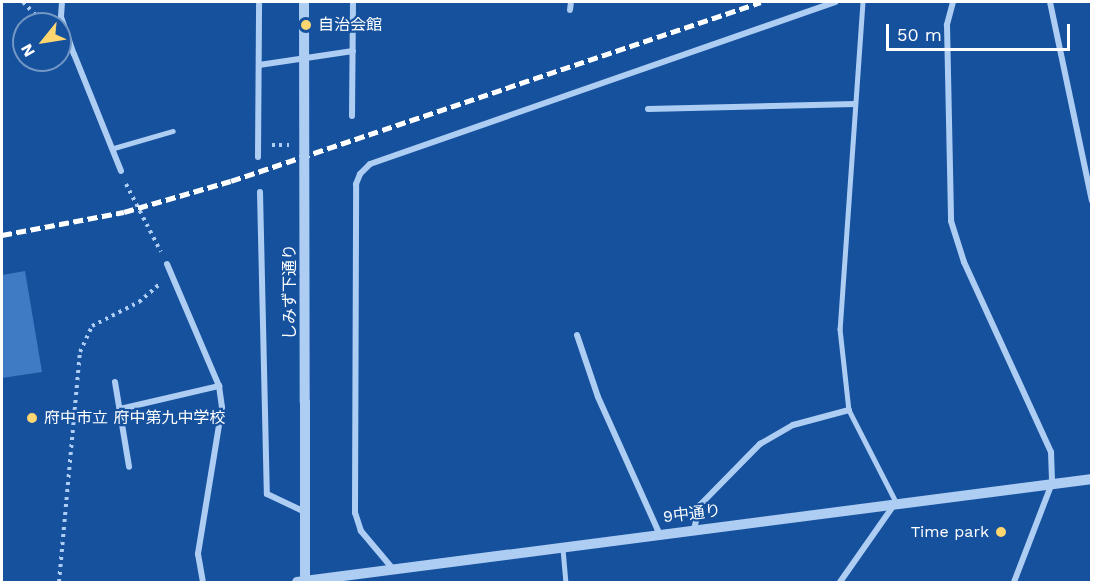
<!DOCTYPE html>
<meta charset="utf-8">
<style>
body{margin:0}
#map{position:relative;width:1093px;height:584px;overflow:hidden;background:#16519e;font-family:"Work Sans","Noto Sans JP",sans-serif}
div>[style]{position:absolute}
.building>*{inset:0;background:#3f7ac4}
.path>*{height:4px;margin-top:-2px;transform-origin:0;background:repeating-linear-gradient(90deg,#aecdf3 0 3px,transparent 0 7.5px)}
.service>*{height:4.5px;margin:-2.25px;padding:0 2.25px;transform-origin:2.25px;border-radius:2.25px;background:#aecdf3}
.minor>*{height:6px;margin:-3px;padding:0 3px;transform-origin:3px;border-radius:3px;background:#aecdf3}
.tertiary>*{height:10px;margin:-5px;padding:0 5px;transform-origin:5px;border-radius:5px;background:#aecdf3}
.rail>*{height:4.5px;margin-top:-2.25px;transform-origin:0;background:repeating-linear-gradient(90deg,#fff 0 10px,transparent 0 14.5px)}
.tertiary-bridge>*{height:10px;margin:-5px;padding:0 5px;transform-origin:5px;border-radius:5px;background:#aecdf3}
.dots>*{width:16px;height:16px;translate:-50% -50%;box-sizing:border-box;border:3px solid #16519e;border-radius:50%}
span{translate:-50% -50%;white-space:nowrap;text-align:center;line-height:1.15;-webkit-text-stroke:4.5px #16519e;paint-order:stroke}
.poi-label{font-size:16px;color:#fff}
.left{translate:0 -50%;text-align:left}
.right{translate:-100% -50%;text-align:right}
.street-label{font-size:16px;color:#fff}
.frame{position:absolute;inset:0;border:3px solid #fff;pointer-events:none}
.north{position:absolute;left:12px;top:12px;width:60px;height:60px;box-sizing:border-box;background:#16519e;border:2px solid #7397c5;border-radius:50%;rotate:240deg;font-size:16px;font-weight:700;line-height:24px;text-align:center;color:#fff}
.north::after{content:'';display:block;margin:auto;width:21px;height:27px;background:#ffd670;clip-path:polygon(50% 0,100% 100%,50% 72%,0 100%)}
.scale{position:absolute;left:886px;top:24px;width:184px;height:27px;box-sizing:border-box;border:3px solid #fff;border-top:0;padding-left:8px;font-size:18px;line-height:21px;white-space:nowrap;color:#fff;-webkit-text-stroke:4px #16519e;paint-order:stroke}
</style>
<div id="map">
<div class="building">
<div style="clip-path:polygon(25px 271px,42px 372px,2px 378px,2px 275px)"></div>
</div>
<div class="path">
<div style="left:23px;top:2px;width:30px;rotate:46deg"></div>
<div style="left:272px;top:145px;width:17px"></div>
<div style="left:126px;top:184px;width:76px;rotate:62.8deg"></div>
<div style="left:59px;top:582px;width:231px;rotate:-84.8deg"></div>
<div style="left:80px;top:352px;width:29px;rotate:-65deg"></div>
<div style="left:92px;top:326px;width:53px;rotate:-27.1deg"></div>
<div style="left:139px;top:302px;width:28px;rotate:-41deg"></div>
</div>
<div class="service">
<div style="left:863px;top:2px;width:328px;rotate:94deg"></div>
<div style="left:840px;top:329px;width:81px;rotate:83.7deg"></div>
<div style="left:849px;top:410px;width:103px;rotate:62.9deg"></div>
<div style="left:114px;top:148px;width:61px;rotate:-16.1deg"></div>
<div style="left:563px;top:549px;width:33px;rotate:85deg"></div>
</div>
<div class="minor">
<div style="left:62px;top:2px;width:15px;rotate:94deg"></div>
<div style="left:61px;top:17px;width:39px;rotate:71deg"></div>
<div style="left:74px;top:54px;width:126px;rotate:68.1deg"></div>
<div style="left:953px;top:2px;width:24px;rotate:105deg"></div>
<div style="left:947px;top:25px;width:196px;rotate:88.8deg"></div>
<div style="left:951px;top:221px;width:43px;rotate:72.4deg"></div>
<div style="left:964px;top:262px;width:209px;rotate:65.4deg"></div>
<div style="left:1051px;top:452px;width:31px;rotate:88deg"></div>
<div style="left:1052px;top:483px;width:106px;rotate:111deg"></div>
<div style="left:1050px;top:2px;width:203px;rotate:78.1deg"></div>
<div style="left:570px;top:10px;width:8px;rotate:-83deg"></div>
<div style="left:259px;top:65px;width:95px;rotate:-8.5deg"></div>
<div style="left:648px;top:109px;width:207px;rotate:-1.4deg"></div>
<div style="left:352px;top:116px;width:114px;rotate:-89.5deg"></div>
<div style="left:258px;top:157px;width:155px;rotate:-89.6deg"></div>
<div style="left:260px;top:192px;width:302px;rotate:88.7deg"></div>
<div style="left:267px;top:494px;width:42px;rotate:25.3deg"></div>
<div style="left:167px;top:264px;width:133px;rotate:66.9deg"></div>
<div style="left:219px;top:386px;width:21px;rotate:82deg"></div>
<div style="left:222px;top:407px;width:149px;rotate:99.3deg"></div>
<div style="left:198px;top:554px;width:28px;rotate:80deg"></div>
<div style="left:577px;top:335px;width:65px;rotate:71.3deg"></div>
<div style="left:598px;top:397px;width:149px;rotate:65.8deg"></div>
<div style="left:115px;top:382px;width:86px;rotate:80.6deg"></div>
<div style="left:120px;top:409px;width:102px;rotate:-13.1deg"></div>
<div style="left:694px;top:529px;width:25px;rotate:-76deg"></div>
<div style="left:700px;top:505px;width:86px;rotate:-45.5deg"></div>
<div style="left:760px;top:444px;width:38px;rotate:-30deg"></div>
<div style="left:793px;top:425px;width:58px;rotate:-15deg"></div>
<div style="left:393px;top:569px;width:50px;rotate:-130.1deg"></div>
<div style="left:361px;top:531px;width:19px;rotate:-108deg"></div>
<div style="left:355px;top:513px;width:329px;rotate:-89.8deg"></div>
<div style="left:356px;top:184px;width:11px;rotate:-68deg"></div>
<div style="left:360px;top:174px;width:14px;rotate:-45deg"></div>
<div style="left:370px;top:164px;width:493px;rotate:-19.2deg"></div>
<div style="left:840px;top:582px;width:94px;rotate:-55deg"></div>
</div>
<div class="tertiary">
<div style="left:305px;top:402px;width:180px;rotate:90deg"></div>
<div style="left:297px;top:582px;width:802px;rotate:-7.38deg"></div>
</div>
<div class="rail">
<div style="left:2px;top:235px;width:124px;rotate:-10.7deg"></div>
<div style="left:124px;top:212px;width:111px;rotate:-16.2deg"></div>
<div style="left:231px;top:181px;width:559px;rotate:-18.66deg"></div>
</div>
<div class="tertiary-bridge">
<div style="left:304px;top:2px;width:400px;rotate:89.9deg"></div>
</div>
<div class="dots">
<div style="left:306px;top:25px;background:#ffd670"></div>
<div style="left:32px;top:418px;background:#ffd670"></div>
<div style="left:1001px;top:532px;background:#ffd670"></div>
</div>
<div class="poi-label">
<span class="left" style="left:318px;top:25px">自治会館</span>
<span class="left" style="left:44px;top:418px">府中市立 府中第九中学校</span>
<span class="right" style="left:989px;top:532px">Time park</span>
</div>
<div class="street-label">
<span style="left:290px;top:292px;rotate:-90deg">しみず下通り</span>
<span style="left:692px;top:514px;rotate:-7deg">9中通り</span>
</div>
<div class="frame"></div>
<div class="north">N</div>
<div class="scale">50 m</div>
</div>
